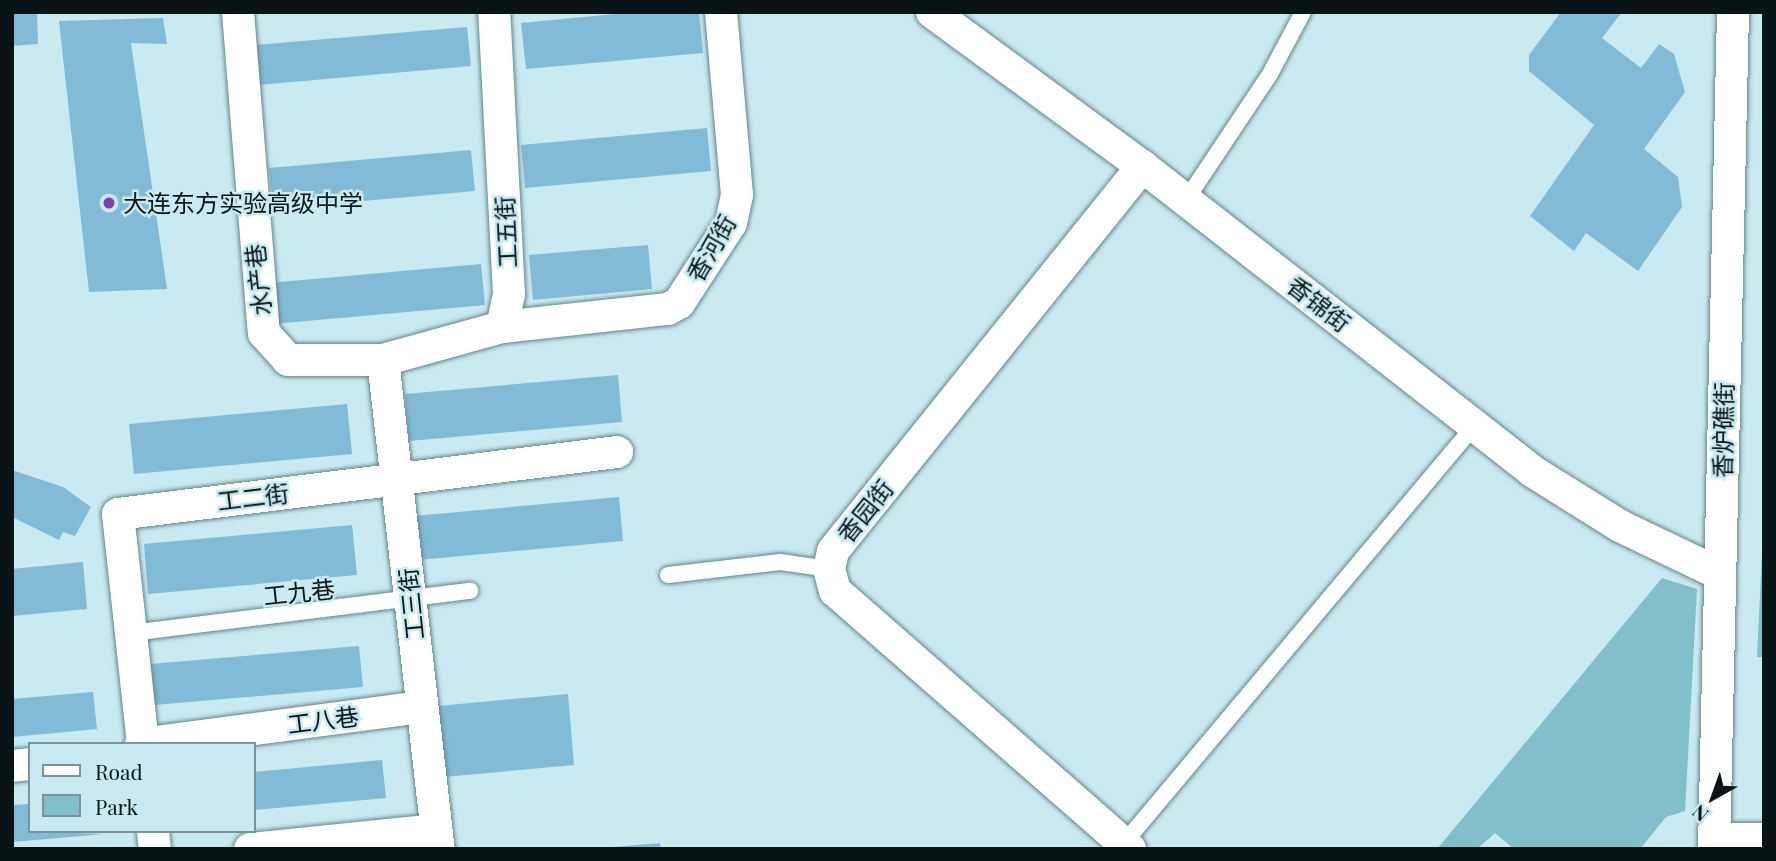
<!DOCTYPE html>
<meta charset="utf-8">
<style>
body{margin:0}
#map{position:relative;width:1776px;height:861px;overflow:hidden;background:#c8eaf0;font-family:"Playfair Display","Noto Sans SC",serif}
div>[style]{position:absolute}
.green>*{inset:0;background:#81bfca}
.building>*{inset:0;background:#82bbd7}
.roads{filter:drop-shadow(0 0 2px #65848a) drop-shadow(0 0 2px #65848a)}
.service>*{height:16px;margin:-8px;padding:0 8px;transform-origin:8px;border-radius:8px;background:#fff}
.minor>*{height:32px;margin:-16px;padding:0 16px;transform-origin:16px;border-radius:16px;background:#fff}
.dots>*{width:19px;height:19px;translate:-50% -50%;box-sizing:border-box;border:4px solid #c8eaf0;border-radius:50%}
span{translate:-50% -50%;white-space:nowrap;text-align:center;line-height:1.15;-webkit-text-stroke:5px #c8eaf0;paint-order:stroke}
.poi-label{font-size:24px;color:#081416}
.left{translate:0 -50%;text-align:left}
.street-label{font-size:24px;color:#081416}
.frame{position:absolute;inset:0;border:14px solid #081416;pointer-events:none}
.legend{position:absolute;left:28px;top:742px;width:228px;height:91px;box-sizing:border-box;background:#c8eaf0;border:2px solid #7b9499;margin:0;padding:9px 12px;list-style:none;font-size:21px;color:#081416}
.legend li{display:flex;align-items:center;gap:14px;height:35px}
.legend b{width:35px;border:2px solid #7b9499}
.north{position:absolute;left:1678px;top:763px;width:70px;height:70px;-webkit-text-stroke:5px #c8eaf0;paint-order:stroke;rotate:220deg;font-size:19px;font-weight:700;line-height:28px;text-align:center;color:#081416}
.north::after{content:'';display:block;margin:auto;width:24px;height:32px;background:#081416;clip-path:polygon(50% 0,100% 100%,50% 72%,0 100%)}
</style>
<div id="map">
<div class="green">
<div style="clip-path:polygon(1764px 512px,1764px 657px,1757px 657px)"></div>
<div style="clip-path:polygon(1662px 578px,1697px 589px,1685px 811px,1666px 817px,1640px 849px,1514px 849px,1495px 833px,1477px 849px,1437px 849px)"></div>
</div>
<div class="building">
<div style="clip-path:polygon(12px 12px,37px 12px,38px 44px,12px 46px)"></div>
<div style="clip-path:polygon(636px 12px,699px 12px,703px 53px,526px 69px,521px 23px)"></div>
<div style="clip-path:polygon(1561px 12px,1622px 12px,1602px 38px,1641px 68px,1659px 44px,1674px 54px,1685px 92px,1644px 149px,1678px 177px,1682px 207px,1638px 271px,1586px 233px,1574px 251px,1530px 216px,1594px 125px,1529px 71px,1529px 55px)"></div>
<div style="clip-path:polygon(163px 18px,167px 44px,131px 43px,167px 289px,89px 292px,59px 21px)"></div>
<div style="clip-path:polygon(467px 27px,471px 66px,259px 85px,255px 45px)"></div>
<div style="clip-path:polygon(707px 128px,711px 171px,525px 188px,521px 145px)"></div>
<div style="clip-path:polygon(471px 150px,475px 191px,273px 209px,269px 168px)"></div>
<div style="clip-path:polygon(648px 245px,652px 289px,533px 300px,529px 255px)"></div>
<div style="clip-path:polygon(481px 264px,485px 305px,273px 324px,269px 283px)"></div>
<div style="clip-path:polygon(618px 375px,622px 422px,409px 441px,405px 394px)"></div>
<div style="clip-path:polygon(347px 404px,352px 454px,134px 474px,129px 424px)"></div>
<div style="clip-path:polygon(12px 470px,63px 487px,91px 507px,75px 536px,63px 532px,59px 540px,12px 517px)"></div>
<div style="clip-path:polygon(619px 497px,623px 541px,419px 560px,415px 516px)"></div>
<div style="clip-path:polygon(352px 525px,357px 575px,148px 594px,144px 544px)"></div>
<div style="clip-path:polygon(83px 562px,87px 609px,12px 616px,12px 569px)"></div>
<div style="clip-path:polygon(359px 646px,363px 687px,154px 705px,151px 664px)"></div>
<div style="clip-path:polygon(93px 692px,97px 729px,12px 737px,12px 699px)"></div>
<div style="clip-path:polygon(568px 694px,574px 765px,444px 777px,438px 706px)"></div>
<div style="clip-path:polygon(382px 760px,386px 798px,254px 810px,254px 772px)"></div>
<div style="clip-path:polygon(30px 804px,30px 831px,105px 834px,12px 842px,12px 805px)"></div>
<div style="clip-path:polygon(660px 843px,661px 849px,613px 849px,613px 847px)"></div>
</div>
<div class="roads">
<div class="service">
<div style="left:1186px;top:200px;width:151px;rotate:-56.3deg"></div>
<div style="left:1270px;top:74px;width:70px;rotate:-62deg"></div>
<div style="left:668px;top:575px;width:113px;rotate:-6.6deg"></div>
<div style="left:780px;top:562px;width:49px;rotate:8.1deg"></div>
<div style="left:131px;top:633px;width:342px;rotate:-7.1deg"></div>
<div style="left:1124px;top:843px;width:544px;rotate:-49.99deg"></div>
</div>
<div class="minor">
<div style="left:238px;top:12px;width:322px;rotate:85.4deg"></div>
<div style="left:264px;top:333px;width:36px;rotate:48deg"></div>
<div style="left:288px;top:360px;width:95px"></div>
<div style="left:383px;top:360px;width:123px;rotate:-15.5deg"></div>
<div style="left:502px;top:327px;width:34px;rotate:-78deg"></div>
<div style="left:509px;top:294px;width:282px;rotate:-93deg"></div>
<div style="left:932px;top:12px;width:260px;rotate:36.3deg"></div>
<div style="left:1142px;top:166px;width:495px;rotate:38deg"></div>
<div style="left:1532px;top:471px;width:104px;rotate:32deg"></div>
<div style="left:1620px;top:526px;width:111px;rotate:25.6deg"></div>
<div style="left:502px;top:327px;width:167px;rotate:-6.2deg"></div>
<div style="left:668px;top:309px;width:13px;rotate:-29deg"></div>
<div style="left:679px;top:303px;width:95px;rotate:-57deg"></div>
<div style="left:731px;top:223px;width:29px;rotate:-78deg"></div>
<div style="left:737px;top:195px;width:184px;rotate:-95deg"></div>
<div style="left:383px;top:360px;width:492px;rotate:83.5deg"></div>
<div style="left:141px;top:744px;width:283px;rotate:-7.5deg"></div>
<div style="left:143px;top:744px;width:231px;rotate:-96.2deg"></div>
<div style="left:118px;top:514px;width:503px;rotate:-7.08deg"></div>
<div style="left:12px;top:766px;width:18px;rotate:-6deg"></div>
<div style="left:153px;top:831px;width:18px;rotate:84deg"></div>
<div style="left:1714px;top:839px;width:50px"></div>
<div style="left:250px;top:849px;width:187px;rotate:-5.8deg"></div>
<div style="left:1130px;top:849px;width:392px;rotate:-138.8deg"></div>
<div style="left:835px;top:591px;width:23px;rotate:-105deg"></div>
<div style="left:829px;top:569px;width:18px;rotate:-77deg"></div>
<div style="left:833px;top:551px;width:494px;rotate:-51.2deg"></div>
<div style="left:1714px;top:849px;width:837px;rotate:-88.7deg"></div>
</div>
</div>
<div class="dots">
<div style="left:109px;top:203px;background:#7e41b6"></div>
</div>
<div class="poi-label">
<span class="left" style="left:123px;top:203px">大连东方实验高级中学</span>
</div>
<div class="street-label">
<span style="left:506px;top:232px;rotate:-93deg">工五街</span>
<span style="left:711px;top:248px;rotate:-60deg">香河街</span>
<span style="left:258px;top:280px;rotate:-96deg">水产巷</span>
<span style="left:1319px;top:304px;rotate:38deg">香锦街</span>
<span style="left:1723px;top:430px;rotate:-89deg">香炉礁街</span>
<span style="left:253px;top:497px;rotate:-7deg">工二街</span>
<span style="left:865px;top:511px;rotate:-51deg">香园街</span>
<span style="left:299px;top:592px;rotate:-6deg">工九巷</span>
<span style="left:411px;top:604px;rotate:-96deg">工三街</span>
<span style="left:323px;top:720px;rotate:-7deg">工八巷</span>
</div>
<div class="frame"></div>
<ul class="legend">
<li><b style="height:9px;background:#fff"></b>Road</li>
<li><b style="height:19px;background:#81bfca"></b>Park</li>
</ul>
<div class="north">N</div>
</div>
